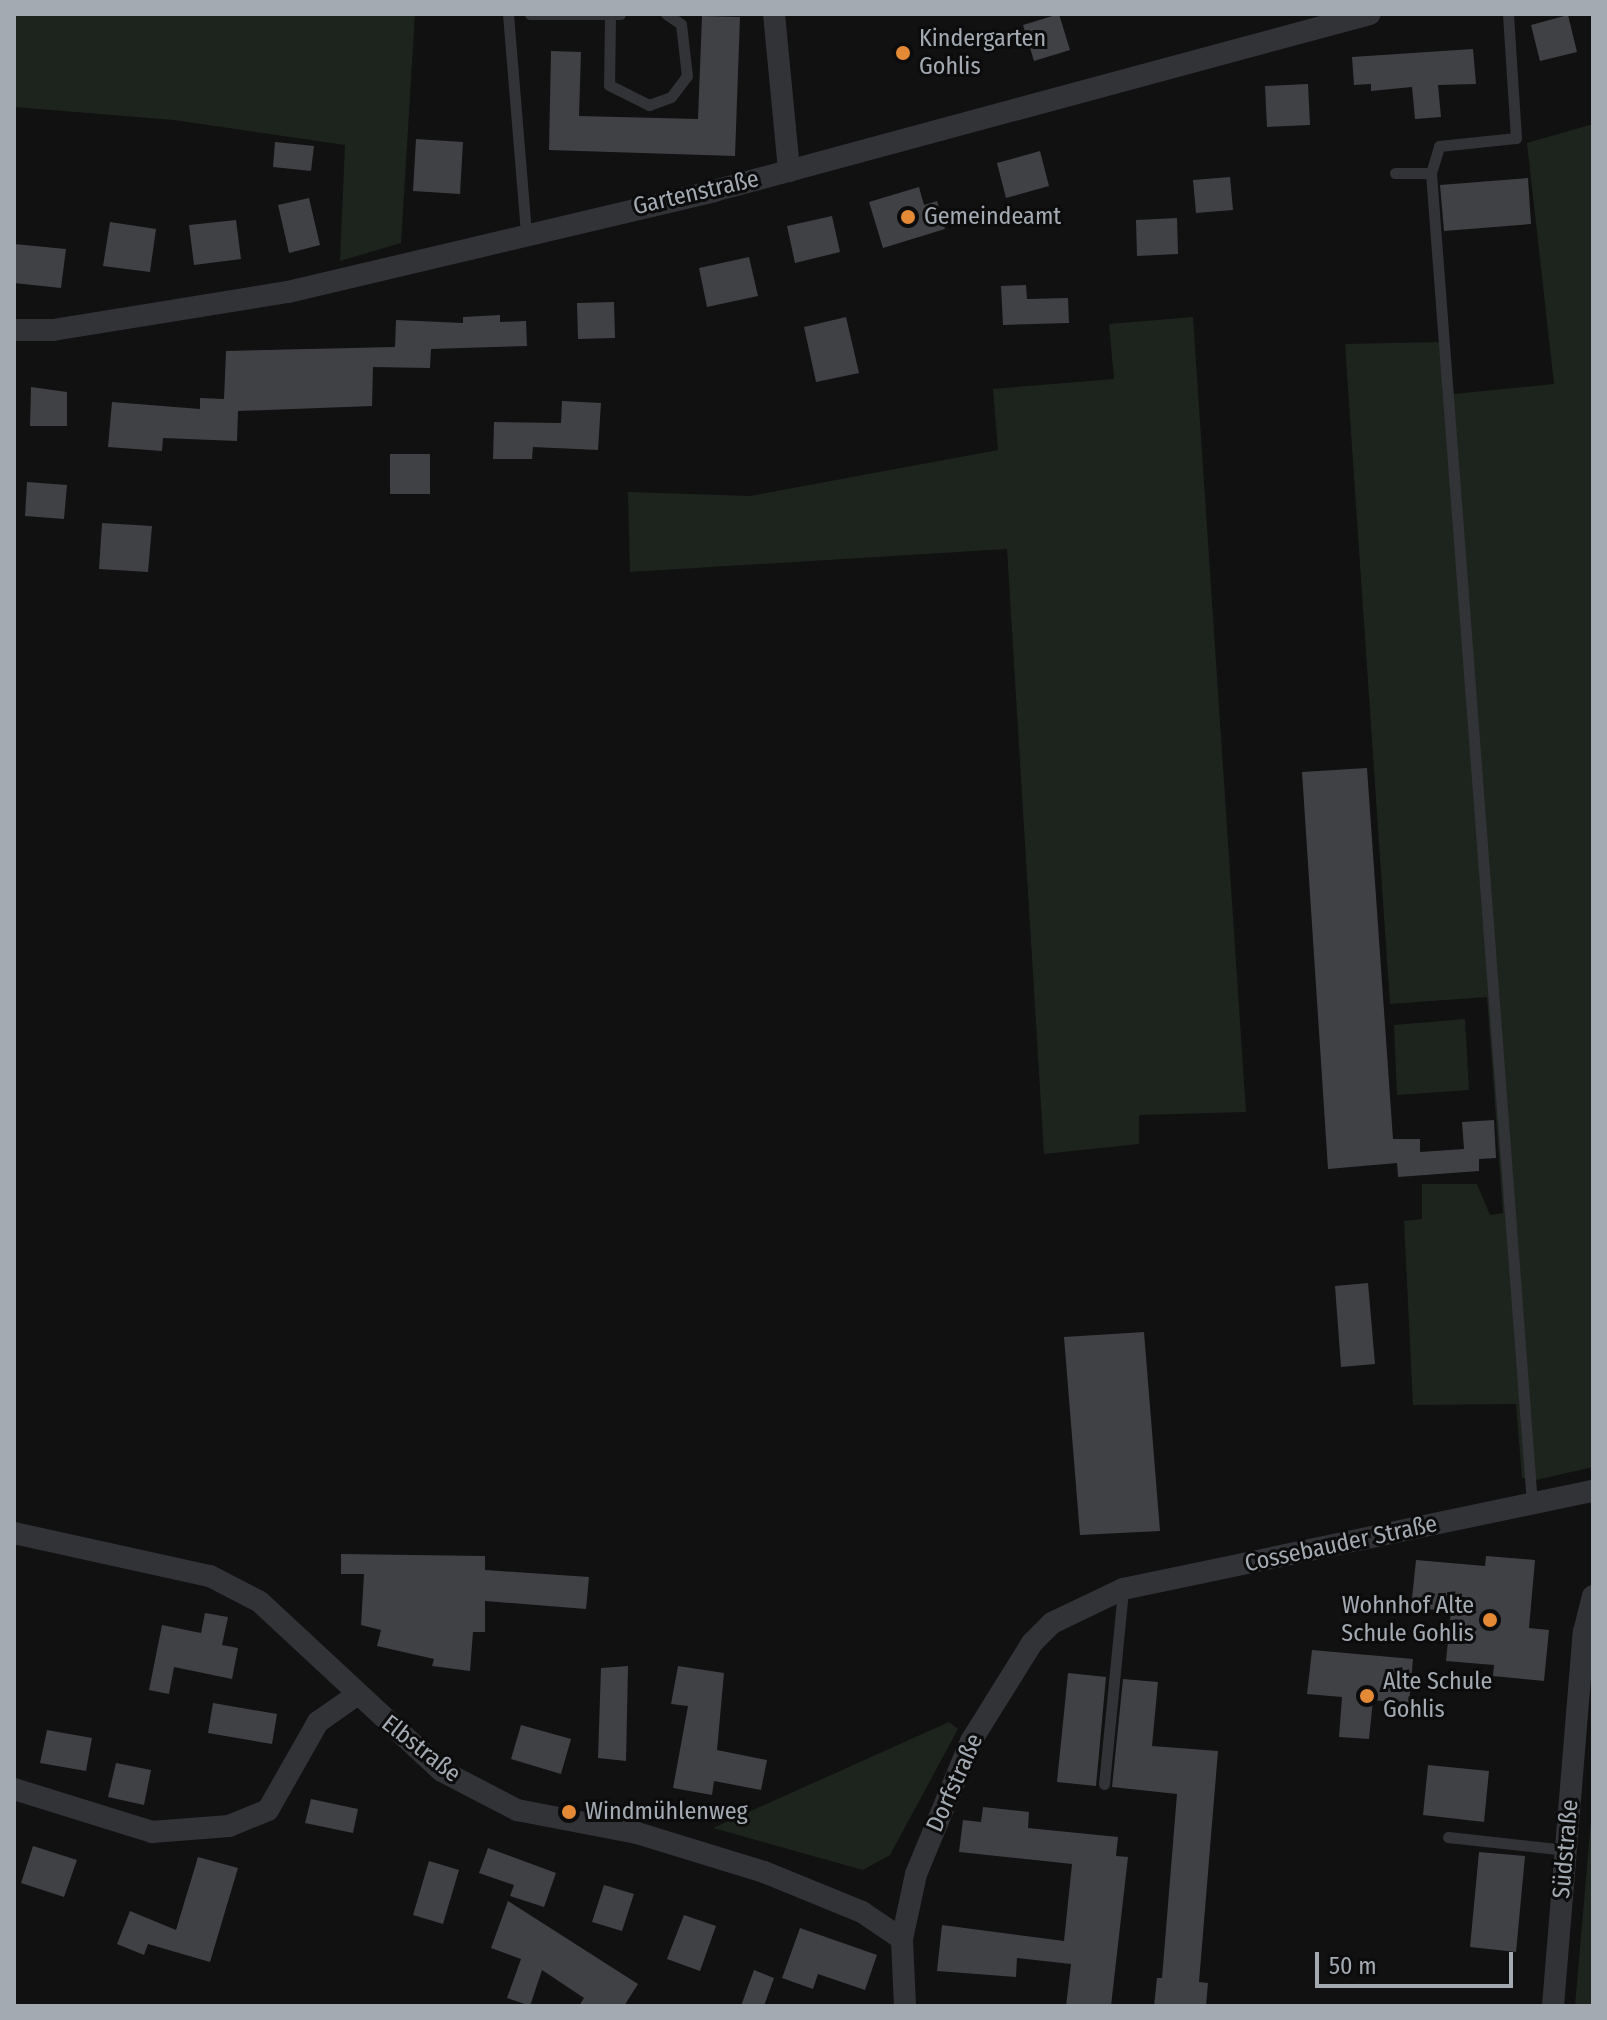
<!DOCTYPE html>
<meta charset="utf-8">
<style>
body{margin:0}
#map{position:relative;width:1607px;height:2020px;overflow:hidden;background:#111112;font-family:"Fira Sans Condensed",sans-serif}
div>[style]{position:absolute}
.green>*{inset:0;background:#1d241d}
.building>*{inset:0;background:#404145}
.lane>*{height:11px;margin:-5.5px;padding:0 5.5px;transform-origin:5.5px;border-radius:5.5px;background:#323337}
.street>*{height:22px;margin:-11px;padding:0 11px;transform-origin:11px;border-radius:11px;background:#323337}
.dots>*{width:22px;height:22px;translate:-50% -50%;box-sizing:border-box;border:4px solid #0c0c0d;border-radius:50%}
span{translate:-50% -50%;white-space:nowrap;text-align:center;line-height:1.15;-webkit-text-stroke:6px #0c0c0d;paint-order:stroke}
.poi-label{font-size:24px;color:#a3aab2}
.left{translate:0 -50%;text-align:left}
.right{translate:-100% -50%;text-align:right}
.street-label{font-size:24px;color:#a3aab2}
.frame{position:absolute;inset:0;border:16px solid #a3aab2;pointer-events:none}
.scale{position:absolute;left:1315px;top:1952px;width:198px;height:36px;box-sizing:border-box;border:4px solid #a3aab2;border-top:0;padding-left:10px;font-size:24px;line-height:28px;white-space:nowrap;color:#a3aab2;-webkit-text-stroke:6px #0c0c0d;paint-order:stroke}
</style>
<div id="map">
<div class="green">
<div style="clip-path:polygon(14px 14px,415px 14px,401px 243px,340px 261px,345px 145px,174px 120px,14px 107px)"></div>
<div style="clip-path:polygon(1593px 124px,1593px 1467px,1536px 1480px,1522px 1478px,1516px 1404px,1413px 1405px,1404px 1221px,1422px 1219px,1422px 1184px,1477px 1184px,1490px 1215px,1503px 1213px,1487px 997px,1390px 1004px,1345px 344px,1441px 342px,1443px 395px,1554px 384px,1527px 143px)"></div>
<div style="clip-path:polygon(1193px 317px,1246px 1112px,1139px 1115px,1139px 1144px,1044px 1154px,1007px 549px,630px 572px,628px 492px,750px 496px,998px 450px,993px 389px,1114px 379px,1109px 324px)"></div>
<div style="clip-path:polygon(1465px 1019px,1469px 1090px,1397px 1095px,1394px 1025px)"></div>
<div style="clip-path:polygon(949px 1722px,958px 1729px,890px 1855px,863px 1870px,713px 1828px)"></div>
<div style="clip-path:polygon(1593px 1797px,1593px 2006px,1575px 2006px)"></div>
</div>
<div class="building">
<div style="clip-path:polygon(1059px 14px,1070px 50px,1034px 61px,1023px 25px)"></div>
<div style="clip-path:polygon(1568px 15px,1577px 52px,1540px 61px,1531px 25px)"></div>
<div style="clip-path:polygon(702px 16px,740px 17px,735px 156px,549px 150px,551px 51px,581px 52px,579px 116px,698px 119px)"></div>
<div style="clip-path:polygon(1473px 49px,1476px 84px,1438px 85px,1441px 117px,1415px 119px,1412px 87px,1371px 91px,1371px 84px,1354px 85px,1352px 57px)"></div>
<div style="clip-path:polygon(1308px 84px,1310px 125px,1267px 127px,1265px 86px)"></div>
<div style="clip-path:polygon(416px 139px,463px 142px,460px 194px,413px 191px)"></div>
<div style="clip-path:polygon(275px 142px,314px 146px,311px 171px,273px 167px)"></div>
<div style="clip-path:polygon(1040px 151px,1049px 186px,1006px 198px,997px 163px)"></div>
<div style="clip-path:polygon(1230px 177px,1233px 210px,1196px 213px,1193px 180px)"></div>
<div style="clip-path:polygon(1528px 178px,1531px 224px,1444px 231px,1440px 185px)"></div>
<div style="clip-path:polygon(919px 187px,924px 205px,937px 201px,945px 229px,883px 248px,869px 202px)"></div>
<div style="clip-path:polygon(309px 198px,320px 245px,289px 253px,278px 205px)"></div>
<div style="clip-path:polygon(832px 216px,840px 252px,795px 263px,787px 226px)"></div>
<div style="clip-path:polygon(1177px 218px,1178px 254px,1137px 256px,1136px 220px)"></div>
<div style="clip-path:polygon(236px 220px,241px 259px,194px 265px,189px 225px)"></div>
<div style="clip-path:polygon(110px 222px,156px 229px,150px 272px,103px 266px)"></div>
<div style="clip-path:polygon(14px 244px,66px 249px,61px 288px,14px 283px)"></div>
<div style="clip-path:polygon(749px 257px,758px 296px,707px 307px,699px 268px)"></div>
<div style="clip-path:polygon(1026px 285px,1027px 299px,1068px 298px,1069px 323px,1003px 325px,1001px 286px)"></div>
<div style="clip-path:polygon(614px 302px,615px 338px,578px 339px,577px 303px)"></div>
<div style="clip-path:polygon(500px 315px,500px 322px,526px 321px,527px 346px,431px 349px,430px 368px,373px 367px,372px 406px,238px 411px,237px 441px,163px 438px,162px 451px,108px 447px,112px 402px,200px 409px,200px 398px,224px 399px,226px 351px,395px 347px,396px 320px,463px 323px,463px 317px)"></div>
<div style="clip-path:polygon(846px 317px,859px 373px,816px 382px,804px 327px)"></div>
<div style="clip-path:polygon(31px 387px,67px 392px,67px 426px,30px 426px)"></div>
<div style="clip-path:polygon(562px 401px,601px 403px,598px 450px,533px 447px,532px 459px,493px 459px,494px 422px,561px 423px)"></div>
<div style="clip-path:polygon(390px 454px,430px 454px,430px 494px,390px 494px)"></div>
<div style="clip-path:polygon(27px 482px,67px 485px,64px 519px,25px 516px)"></div>
<div style="clip-path:polygon(102px 523px,152px 526px,148px 572px,99px 569px)"></div>
<div style="clip-path:polygon(1367px 768px,1393px 1139px,1420px 1139px,1420px 1152px,1464px 1149px,1462px 1122px,1494px 1120px,1496px 1158px,1479px 1159px,1479px 1171px,1398px 1177px,1397px 1163px,1328px 1169px,1302px 772px)"></div>
<div style="clip-path:polygon(1368px 1283px,1375px 1364px,1341px 1367px,1335px 1286px)"></div>
<div style="clip-path:polygon(1144px 1332px,1160px 1531px,1080px 1535px,1064px 1337px)"></div>
<div style="clip-path:polygon(341px 1554px,485px 1556px,485px 1570px,589px 1577px,586px 1609px,485px 1601px,485px 1632px,473px 1632px,470px 1671px,432px 1666px,434px 1659px,377px 1646px,381px 1630px,361px 1625px,364px 1574px,341px 1574px)"></div>
<div style="clip-path:polygon(1486px 1556px,1535px 1560px,1529px 1628px,1549px 1630px,1544px 1681px,1493px 1676px,1494px 1665px,1446px 1661px,1451px 1611px,1411px 1608px,1416px 1560px,1485px 1566px)"></div>
<div style="clip-path:polygon(205px 1613px,228px 1617px,222px 1645px,238px 1648px,232px 1679px,174px 1667px,169px 1694px,149px 1690px,162px 1625px,201px 1633px)"></div>
<div style="clip-path:polygon(1312px 1650px,1413px 1659px,1409px 1704px,1373px 1700px,1369px 1739px,1339px 1737px,1342px 1697px,1307px 1694px)"></div>
<div style="clip-path:polygon(628px 1666px,626px 1761px,598px 1758px,601px 1668px)"></div>
<div style="clip-path:polygon(678px 1666px,724px 1673px,717px 1750px,767px 1760px,761px 1790px,714px 1781px,712px 1795px,673px 1788px,688px 1706px,671px 1704px)"></div>
<div style="clip-path:polygon(1068px 1673px,1106px 1677px,1096px 1786px,1057px 1782px)"></div>
<div style="clip-path:polygon(1123px 1679px,1158px 1682px,1152px 1746px,1218px 1751px,1199px 1982px,1208px 1983px,1206px 2006px,1154px 2006px,1157px 1978px,1162px 1978px,1177px 1794px,1112px 1787px)"></div>
<div style="clip-path:polygon(213px 1703px,277px 1714px,272px 1744px,208px 1733px)"></div>
<div style="clip-path:polygon(521px 1725px,571px 1739px,561px 1774px,511px 1759px)"></div>
<div style="clip-path:polygon(47px 1730px,92px 1738px,86px 1771px,40px 1763px)"></div>
<div style="clip-path:polygon(116px 1763px,151px 1770px,144px 1805px,108px 1797px)"></div>
<div style="clip-path:polygon(1428px 1765px,1489px 1771px,1484px 1822px,1423px 1815px)"></div>
<div style="clip-path:polygon(311px 1799px,358px 1809px,353px 1833px,305px 1823px)"></div>
<div style="clip-path:polygon(983px 1807px,1029px 1812px,1028px 1828px,1118px 1837px,1116px 1856px,1128px 1857px,1111px 2006px,1066px 2006px,1071px 1964px,1017px 1958px,1016px 1977px,937px 1971px,942px 1925px,1064px 1941px,1072px 1864px,959px 1852px,963px 1820px,981px 1822px)"></div>
<div style="clip-path:polygon(33px 1846px,77px 1860px,64px 1897px,21px 1883px)"></div>
<div style="clip-path:polygon(488px 1848px,556px 1873px,544px 1907px,510px 1896px,514px 1885px,479px 1873px)"></div>
<div style="clip-path:polygon(1479px 1852px,1525px 1856px,1516px 1952px,1470px 1947px)"></div>
<div style="clip-path:polygon(198px 1857px,238px 1868px,210px 1962px,148px 1944px,144px 1955px,117px 1944px,130px 1911px,176px 1930px)"></div>
<div style="clip-path:polygon(429px 1861px,459px 1870px,443px 1924px,413px 1915px)"></div>
<div style="clip-path:polygon(604px 1885px,634px 1894px,622px 1931px,592px 1922px)"></div>
<div style="clip-path:polygon(508px 1901px,638px 1984px,624px 2006px,579px 2006px,584px 1998px,542px 1970px,530px 2006px,507px 1998px,521px 1959px,491px 1948px)"></div>
<div style="clip-path:polygon(684px 1915px,716px 1926px,700px 1971px,667px 1959px)"></div>
<div style="clip-path:polygon(800px 1928px,877px 1955px,865px 1990px,818px 1974px,813px 1989px,782px 1978px)"></div>
<div style="clip-path:polygon(754px 1970px,774px 1978px,764px 2006px,741px 2006px)"></div>
</div>
<div class="lane">
<div style="left:508px;top:14px;width:221px;rotate:85.3deg"></div>
<div style="left:530px;top:14px;width:90px"></div>
<div style="left:610px;top:17px;width:68px;rotate:90.8deg"></div>
<div style="left:609px;top:85px;width:45px;rotate:26.6deg"></div>
<div style="left:649px;top:105px;width:23px;rotate:-20deg"></div>
<div style="left:671px;top:97px;width:26px;rotate:-53deg"></div>
<div style="left:687px;top:76px;width:52px;rotate:-96.6deg"></div>
<div style="left:681px;top:24px;width:18px;rotate:-146deg"></div>
<div style="left:1395px;top:173px;width:36px"></div>
<div style="left:1431px;top:173px;width:28px;rotate:-73deg"></div>
<div style="left:1439px;top:146px;width:77px;rotate:-5.9deg"></div>
<div style="left:1516px;top:138px;width:124px;rotate:-93.7deg"></div>
<div style="left:1431px;top:173px;width:1335px;rotate:85.66deg"></div>
<div style="left:1104px;top:1784px;width:195px;rotate:-84.4deg"></div>
<div style="left:1448px;top:1837px;width:119px;rotate:6.3deg"></div>
</div>
<div class="street">
<div style="left:774px;top:14px;width:158px;rotate:84.5deg"></div>
<div style="left:14px;top:330px;width:39px"></div>
<div style="left:53px;top:330px;width:238px;rotate:-9.2deg"></div>
<div style="left:288px;top:292px;width:438px;rotate:-13.3deg"></div>
<div style="left:714px;top:191px;width:679px;rotate:-15.1deg"></div>
<div style="left:14px;top:1533px;width:201px;rotate:12.4deg"></div>
<div style="left:210px;top:1576px;width:56px;rotate:27.5deg"></div>
<div style="left:260px;top:1602px;width:248px;rotate:42.9deg"></div>
<div style="left:442px;top:1771px;width:85px;rotate:27.5deg"></div>
<div style="left:517px;top:1810px;width:122px;rotate:10.9deg"></div>
<div style="left:637px;top:1833px;width:133px;rotate:17.1deg"></div>
<div style="left:764px;top:1872px;width:106px;rotate:22.2deg"></div>
<div style="left:862px;top:1912px;width:48px;rotate:34deg"></div>
<div style="left:14px;top:1789px;width:145px;rotate:17.3deg"></div>
<div style="left:152px;top:1832px;width:77px;rotate:-4.5deg"></div>
<div style="left:229px;top:1826px;width:42px;rotate:-22.3deg"></div>
<div style="left:268px;top:1810px;width:101px;rotate:-60.4deg"></div>
<div style="left:318px;top:1722px;width:45px;rotate:-35.1deg"></div>
<div style="left:905px;top:2006px;width:67px;rotate:-92.6deg"></div>
<div style="left:902px;top:1939px;width:66px;rotate:-77.8deg"></div>
<div style="left:916px;top:1874px;width:144px;rotate:-67.5deg"></div>
<div style="left:971px;top:1741px;width:115px;rotate:-58.1deg"></div>
<div style="left:1032px;top:1643px;width:28px;rotate:-45deg"></div>
<div style="left:1052px;top:1623px;width:79px;rotate:-25.6deg"></div>
<div style="left:1123px;top:1589px;width:480px;rotate:-11.8deg"></div>
<div style="left:1553px;top:2006px;width:375px;rotate:-85.3deg"></div>
<div style="left:1584px;top:1632px;width:37px;rotate:-76deg"></div>
</div>
<div class="dots">
<div style="left:903px;top:53px;background:#e48a36"></div>
<div style="left:908px;top:217px;background:#e48a36"></div>
<div style="left:1490px;top:1620px;background:#e48a36"></div>
<div style="left:1367px;top:1696px;background:#e48a36"></div>
<div style="left:569px;top:1812px;background:#e48a36"></div>
</div>
<div class="poi-label">
<span class="left" style="left:919px;top:53px">Kindergarten<br>Gohlis</span>
<span class="left" style="left:924px;top:217px">Gemeindeamt</span>
<span class="right" style="left:1474px;top:1620px">Wohnhof Alte<br>Schule Gohlis</span>
<span class="left" style="left:1383px;top:1696px">Alte Schule<br>Gohlis</span>
<span class="left" style="left:585px;top:1812px">Windmühlenweg</span>
</div>
<div class="street-label">
<span style="left:696px;top:193px;rotate:-13deg">Gartenstraße</span>
<span style="left:1341px;top:1544px;rotate:-12deg">Cossebauder Straße</span>
<span style="left:421px;top:1749px;rotate:38deg">Elbstraße</span>
<span style="left:955px;top:1783px;rotate:-66deg">Dorfstraße</span>
<span style="left:1566px;top:1849px;rotate:-85deg">Südstraße</span>
</div>
<div class="frame"></div>
<div class="scale">50 m</div>
</div>
